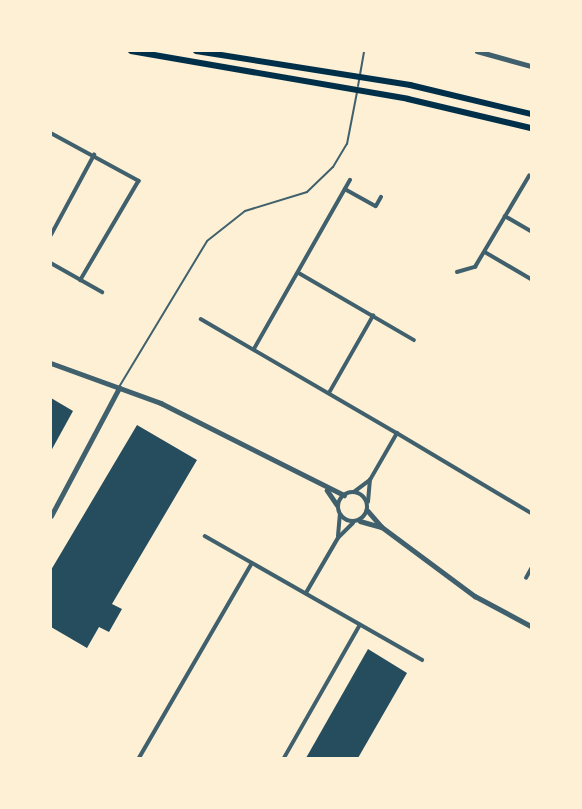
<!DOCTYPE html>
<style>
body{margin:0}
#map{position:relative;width:582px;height:809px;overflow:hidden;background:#fdf0d5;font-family:"Playfair Display",serif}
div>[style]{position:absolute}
.building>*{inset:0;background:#264d5e}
.service>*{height:2px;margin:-1px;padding:0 1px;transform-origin:1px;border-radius:1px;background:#3f606c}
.minor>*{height:3.5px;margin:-1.75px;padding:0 1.75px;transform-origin:1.75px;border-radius:1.75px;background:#3f606c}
.tertiary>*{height:4.5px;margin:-2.25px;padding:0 2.25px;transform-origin:2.25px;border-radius:2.25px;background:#3f606c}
.tertiary>.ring{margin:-2.25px;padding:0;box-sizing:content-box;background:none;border:4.5px solid #3f606c;border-radius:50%}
.primary>*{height:6px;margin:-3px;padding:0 3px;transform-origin:3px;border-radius:3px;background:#003049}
span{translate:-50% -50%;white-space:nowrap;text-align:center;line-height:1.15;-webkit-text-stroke:6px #fdf0d5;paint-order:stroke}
.frame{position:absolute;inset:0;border:52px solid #fdf0d5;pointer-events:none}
</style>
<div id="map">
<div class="building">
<div style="clip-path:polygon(51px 398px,73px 411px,51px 451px)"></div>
<div style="clip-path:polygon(137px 425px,197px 460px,112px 604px,122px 609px,109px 632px,99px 627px,87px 648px,51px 627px,51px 570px)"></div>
<div style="clip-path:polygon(368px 649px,407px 673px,358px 758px,306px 758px)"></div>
</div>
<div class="service">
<div style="left:358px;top:86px;width:36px;rotate:-80deg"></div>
<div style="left:119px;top:387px;width:170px;rotate:-58.9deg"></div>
<div style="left:207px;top:241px;width:48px;rotate:-38.3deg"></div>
<div style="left:245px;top:211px;width:65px;rotate:-17deg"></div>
<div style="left:307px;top:192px;width:36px;rotate:-44deg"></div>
<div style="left:333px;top:167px;width:27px;rotate:-59deg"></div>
<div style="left:347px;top:144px;width:53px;rotate:-79.1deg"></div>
</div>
<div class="minor">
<div style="left:51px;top:133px;width:100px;rotate:28.6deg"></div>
<div style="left:139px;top:181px;width:115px;rotate:120.4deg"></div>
<div style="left:345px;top:189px;width:35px;rotate:29deg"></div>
<div style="left:376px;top:206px;width:10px;rotate:-61deg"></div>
<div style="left:505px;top:216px;width:30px;rotate:30deg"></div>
<div style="left:51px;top:235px;width:91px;rotate:-61.7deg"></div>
<div style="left:485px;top:252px;width:53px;rotate:30.4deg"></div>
<div style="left:51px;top:263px;width:59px;rotate:29.6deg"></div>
<div style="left:457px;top:272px;width:19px;rotate:-16deg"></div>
<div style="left:475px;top:267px;width:106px;rotate:-59.3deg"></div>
<div style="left:299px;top:273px;width:133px;rotate:30.2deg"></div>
<div style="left:201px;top:319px;width:227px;rotate:30.2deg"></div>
<div style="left:254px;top:349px;width:194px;rotate:-60.4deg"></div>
<div style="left:329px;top:393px;width:89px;rotate:-60.3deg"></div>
<div style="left:354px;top:492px;width:20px;rotate:-37deg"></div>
<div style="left:370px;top:480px;width:54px;rotate:-60.1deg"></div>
<div style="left:397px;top:433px;width:156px;rotate:30.8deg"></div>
<div style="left:368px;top:502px;width:22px;rotate:-85deg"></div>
<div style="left:205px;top:536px;width:250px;rotate:29.7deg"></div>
<div style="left:338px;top:536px;width:21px;rotate:-85deg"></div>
<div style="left:526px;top:578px;width:10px;rotate:-61deg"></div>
<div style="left:306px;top:593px;width:64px;rotate:-59.8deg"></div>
<div style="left:338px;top:538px;width:21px;rotate:-45deg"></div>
<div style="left:139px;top:758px;width:225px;rotate:-59.9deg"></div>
<div style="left:284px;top:758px;width:153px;rotate:-60.3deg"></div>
</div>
<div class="tertiary">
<div style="left:477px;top:51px;width:56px;rotate:15.5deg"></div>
<div style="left:51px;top:363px;width:117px;rotate:20deg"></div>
<div style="left:161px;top:403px;width:205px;rotate:26.7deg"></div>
<div style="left:327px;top:490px;width:18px;rotate:56deg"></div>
<div class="ring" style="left:338px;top:492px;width:25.5px;height:25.5px"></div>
<div style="left:368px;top:511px;width:21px;rotate:49deg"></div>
<div style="left:382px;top:527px;width:116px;rotate:36.6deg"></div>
<div style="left:475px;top:596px;width:64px;rotate:28.2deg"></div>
<div style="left:51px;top:516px;width:145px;rotate:-62deg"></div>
<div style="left:360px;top:521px;width:22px;rotate:16deg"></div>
</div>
<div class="primary">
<div style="left:131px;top:51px;width:281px;rotate:9.8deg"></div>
<div style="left:408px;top:99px;width:126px;rotate:13.3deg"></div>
<div style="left:196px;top:51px;width:217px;rotate:9deg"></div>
<div style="left:410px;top:85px;width:124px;rotate:13.5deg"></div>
</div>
<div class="frame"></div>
</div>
